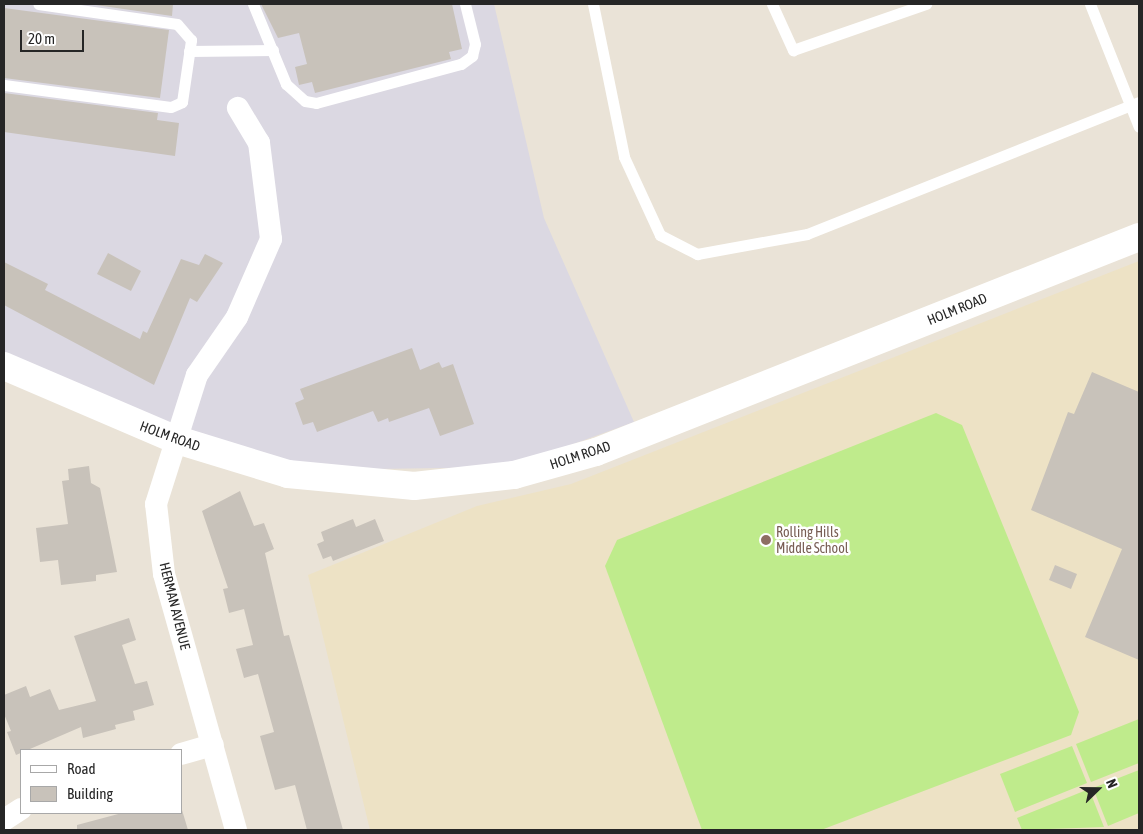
<!DOCTYPE html>
<style>
body{margin:0}
#map{position:relative;width:1143px;height:834px;overflow:hidden;background:#eae3d7;font-family:"Asap Condensed",sans-serif}
div>[style]{position:absolute}
.industrial>*{inset:0;background:#dbd8e2}
.education>*{inset:0;background:#ede2c5}
.pitch>*{inset:0;background:#bfeb8c}
.building>*{inset:0;background:#c8c2ba}
.service>*{height:11px;margin:-5.5px;padding:0 5.5px;transform-origin:5.5px;border-radius:5.5px;background:#fff}
.minor>*{height:22px;margin:-11px;padding:0 11px;transform-origin:11px;border-radius:11px;background:#fff}
.tertiary>*{height:28px;margin:-14px;padding:0 14px;transform-origin:14px;border-radius:14px;background:#fff}
.dots>*{width:14px;height:14px;translate:-50% -50%;box-sizing:border-box;border:2px solid #fff;border-radius:50%}
span{translate:-50% -50%;white-space:nowrap;text-align:center;line-height:1.15;-webkit-text-stroke:5px #fff;paint-order:stroke}
.street-label{font-size:14px;color:#262626}
.education-label{font-size:14px;color:#785e54}
.left{translate:0 -50%;text-align:left}
.frame{position:absolute;inset:0;border:5px solid #262626;pointer-events:none}
.legend{position:absolute;left:20px;top:749px;width:162px;height:65px;box-sizing:border-box;background:#fff;border:1px solid #a8a8a8;margin:0;padding:6px 9px;list-style:none;font-size:15px;color:#262626}
.legend li{display:flex;align-items:center;gap:10px;height:25px}
.legend b{width:25px;border:1px solid #a8a8a8}
.north{position:absolute;left:1073px;top:764px;width:50px;height:50px;-webkit-text-stroke:4px #fff;paint-order:stroke;rotate:68deg;font-size:14px;font-weight:700;line-height:20px;text-align:center;color:#262626}
.north::after{content:'';display:block;margin:auto;width:18px;height:22px;background:#262626;clip-path:polygon(50% 0,100% 100%,50% 72%,0 100%)}
.scale{position:absolute;left:20px;top:30px;width:64px;height:22px;box-sizing:border-box;border:2px solid #262626;border-top:0;padding-left:6px;font-size:15px;line-height:18px;white-space:nowrap;color:#262626;-webkit-text-stroke:4px #fff;paint-order:stroke}
</style>
<div id="map">
<div class="industrial">
<div style="clip-path:polygon(4px 4px,494px 4px,544px 218px,634px 422px,510px 467px,308px 470px,4px 373px)"></div>
</div>
<div class="education">
<div style="clip-path:polygon(1139px 261px,1139px 830px,370px 830px,308px 575px,477px 506px,571px 484px)"></div>
</div>
<div class="pitch">
<div style="clip-path:polygon(936px 413px,962px 425px,1079px 712px,1071px 735px,821px 830px,702px 830px,605px 566px,617px 540px)"></div>
<div style="clip-path:polygon(1139px 719px,1139px 763px,1091px 782px,1076px 744px)"></div>
<div style="clip-path:polygon(1072px 746px,1087px 783px,1015px 812px,1000px 774px)"></div>
<div style="clip-path:polygon(1139px 770px,1139px 813px,1108px 826px,1093px 788px)"></div>
<div style="clip-path:polygon(1089px 789px,1104px 827px,1022px 830px,1017px 818px)"></div>
</div>
<div class="building">
<div style="clip-path:polygon(89px 4px,173px 4px,172px 16px)"></div>
<div style="clip-path:polygon(261px 4px,452px 4px,462px 49px,449px 52px,451px 59px,315px 93px,312px 82px,299px 85px,295px 67px,307px 64px,299px 33px,278px 38px)"></div>
<div style="clip-path:polygon(4px 8px,169px 30px,160px 98px,4px 78px)"></div>
<div style="clip-path:polygon(4px 93px,158px 113px,157px 120px,179px 123px,175px 156px,4px 132px)"></div>
<div style="clip-path:polygon(108px 253px,141px 271px,131px 291px,97px 274px)"></div>
<div style="clip-path:polygon(205px 254px,223px 263px,197px 302px,190px 298px,154px 385px,4px 305px,4px 262px,48px 284px,45px 290px,140px 339px,143px 331px,147px 333px,181px 259px,199px 265px)"></div>
<div style="clip-path:polygon(412px 348px,420px 370px,439px 362px,442px 368px,453px 364px,474px 424px,440px 436px,429px 408px,389px 422px,388px 418px,378px 422px,373px 411px,317px 432px,313px 422px,303px 425px,295px 403px,304px 399px,300px 389px)"></div>
<div style="clip-path:polygon(1092px 372px,1139px 392px,1139px 660px,1085px 637px,1122px 549px,1031px 510px,1068px 412px,1074px 414px)"></div>
<div style="clip-path:polygon(89px 466px,91px 483px,100px 488px,117px 572px,96px 575px,96px 581px,61px 585px,58px 560px,40px 562px,36px 528px,68px 524px,62px 481px,69px 480px,68px 469px)"></div>
<div style="clip-path:polygon(240px 491px,254px 526px,264px 523px,274px 549px,265px 553px,284px 636px,289px 635px,343px 830px,307px 830px,295px 785px,275px 790px,260px 736px,274px 732px,258px 674px,244px 678px,236px 649px,253px 645px,244px 609px,229px 613px,223px 589px,228px 588px,202px 511px)"></div>
<div style="clip-path:polygon(353px 519px,356px 527px,375px 519px,384px 541px,333px 561px,331px 556px,323px 559px,317px 544px,324px 541px,321px 532px)"></div>
<div style="clip-path:polygon(1055px 565px,1077px 574px,1071px 589px,1049px 580px)"></div>
<div style="clip-path:polygon(129px 618px,136px 640px,122px 645px,135px 684px,147px 681px,154px 705px,133px 711px,135px 720px,115px 725px,116px 729px,83px 738px,81px 727px,16px 755px,7px 732px,11px 731px,4px 714px,4px 695px,26px 686px,30px 697px,50px 689px,59px 710px,96px 701px,74px 636px)"></div>
<div style="clip-path:polygon(182px 810px,188px 830px,77px 830px,77px 825px,122px 813px)"></div>
</div>
<div class="service">
<div style="left:253px;top:4px;width:87px;rotate:67.6deg"></div>
<div style="left:286px;top:84px;width:25px;rotate:42deg"></div>
<div style="left:305px;top:101px;width:11px;rotate:10deg"></div>
<div style="left:316px;top:103px;width:150px;rotate:-15.1deg"></div>
<div style="left:461px;top:64px;width:14px;rotate:-36deg"></div>
<div style="left:472px;top:56px;width:12px;rotate:-76deg"></div>
<div style="left:475px;top:44px;width:41px;rotate:-104deg"></div>
<div style="left:593px;top:4px;width:156px;rotate:78.5deg"></div>
<div style="left:624px;top:157px;width:86px;rotate:65.2deg"></div>
<div style="left:660px;top:235px;width:42px;rotate:27.2deg"></div>
<div style="left:697px;top:254px;width:112px;rotate:-10.3deg"></div>
<div style="left:807px;top:234px;width:357px;rotate:-21.7deg"></div>
<div style="left:772px;top:4px;width:51px;rotate:65.5deg"></div>
<div style="left:793px;top:50px;width:141px;rotate:-19.1deg"></div>
<div style="left:1090px;top:4px;width:132px;rotate:68.3deg"></div>
<div style="left:189px;top:51px;width:84px;rotate:-0.7deg"></div>
<div style="left:4px;top:85px;width:168px;rotate:7.5deg"></div>
<div style="left:171px;top:107px;width:12px;rotate:-24deg"></div>
<div style="left:182px;top:102px;width:63px;rotate:-81.7deg"></div>
<div style="left:191px;top:40px;width:21px;rotate:-131deg"></div>
<div style="left:177px;top:24px;width:140px;rotate:-171.8deg"></div>
</div>
<div class="minor">
<div style="left:181px;top:754px;width:33px;rotate:-16deg"></div>
<div style="left:4px;top:820px;width:20px;rotate:-33deg"></div>
<div style="left:236px;top:830px;width:266px;rotate:-105.7deg"></div>
<div style="left:164px;top:574px;width:70px;rotate:-96.5deg"></div>
<div style="left:156px;top:504px;width:135px;rotate:-72.4deg"></div>
<div style="left:197px;top:375px;width:70px;rotate:-55.4deg"></div>
<div style="left:237px;top:317px;width:85px;rotate:-66.4deg"></div>
<div style="left:271px;top:239px;width:97px;rotate:-97.1deg"></div>
<div style="left:259px;top:143px;width:41px;rotate:-121deg"></div>
</div>
<div class="tertiary">
<div style="left:4px;top:366px;width:185px;rotate:23.2deg"></div>
<div style="left:174px;top:439px;width:119px;rotate:17.1deg"></div>
<div style="left:288px;top:474px;width:127px;rotate:5.4deg"></div>
<div style="left:414px;top:486px;width:101px;rotate:-6.3deg"></div>
<div style="left:514px;top:475px;width:85px;rotate:-15.7deg"></div>
<div style="left:596px;top:452px;width:584px;rotate:-21.6deg"></div>
</div>
<div class="dots">
<div style="left:766px;top:540px;background:#8d6e63"></div>
</div>
<div class="street-label">
<span style="left:957px;top:309px;rotate:-22deg">HOLM ROAD</span>
<span style="left:170px;top:436px;rotate:20deg">HOLM ROAD</span>
<span style="left:580px;top:455px;rotate:-18deg">HOLM ROAD</span>
<span style="left:175px;top:606px;rotate:76deg">HERMAN AVENUE</span>
</div>
<div class="education-label">
<span class="left" style="left:776px;top:540px">Rolling Hills<br>Middle School</span>
</div>
<div class="frame"></div>
<ul class="legend">
<li><b style="height:6px;background:#fff"></b>Road</li>
<li><b style="height:14px;background:#c8c2ba"></b>Building</li>
</ul>
<div class="north">N</div>
<div class="scale">20 m</div>
</div>
